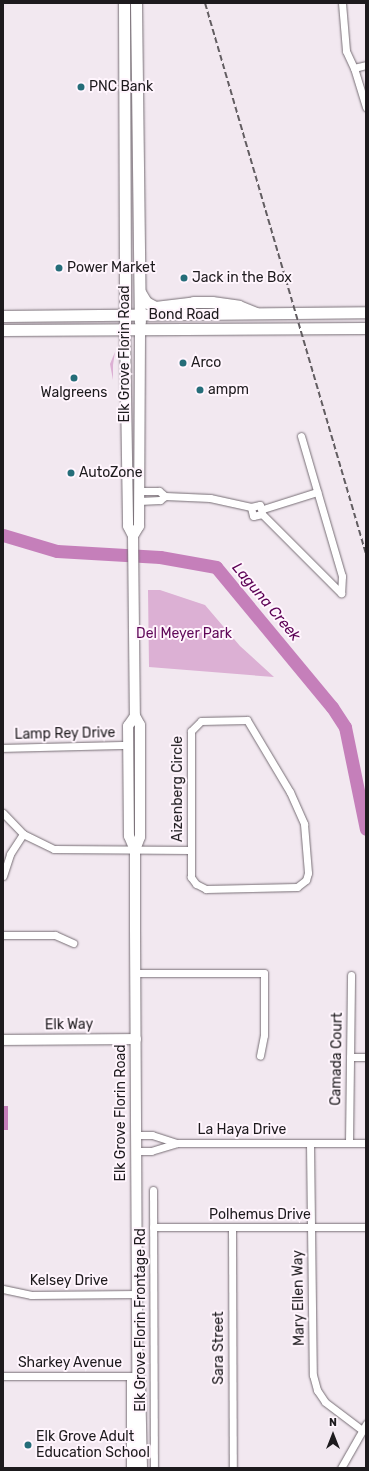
<!DOCTYPE html>
<style>
body{margin:0}
#map{position:relative;width:369px;height:1471px;overflow:hidden;background:#f2e8f0;font-family:Rubik,sans-serif}
div>[style]{position:absolute}
.green>*{inset:0;background:#dcb0d4}
.water>*{inset:0;background:#c57fba}
.river>*{height:13px;margin:-6.5px;padding:0 6.5px;transform-origin:6.5px;border-radius:6.5px;background:#c57fba}
.roads{filter:drop-shadow(0 0 1px #776e75) drop-shadow(0 0 1px #776e75)}
.street>*{height:7px;margin:-3.5px;padding:0 3.5px;transform-origin:3.5px;border-radius:3.5px;background:#fff}
.secondary>*{height:10px;margin:-5px;padding:0 5px;transform-origin:5px;border-radius:5px;background:#fff}
.primary>*{height:11px;margin:-5.5px;padding:0 5.5px;transform-origin:5.5px;border-radius:5.5px;background:#fff}
.rail>*{height:2px;margin-top:-1px;transform-origin:0;background:repeating-linear-gradient(90deg,#625d61 0 6px,transparent 0 9px)}
.dots>*{width:11px;height:11px;translate:-50% -50%;box-sizing:border-box;border:2px solid #fff5fd;border-radius:50%}
span{translate:-50% -50%;white-space:nowrap;text-align:center;line-height:1.15;-webkit-text-stroke:4px #fff5fd;paint-order:stroke}
.poi-label{font-size:14px;color:#1d1a1d}
.left{translate:0 -50%;text-align:left}
.street-label{font-size:14px;color:#1d1a1d}
.park-label{font-size:14px;color:#5f0758}
.water-label{font-size:15px;color:#5c0255;font-style:italic}
.frame{position:absolute;inset:0;border:4px solid #1d1a1d;pointer-events:none}
.north{position:absolute;left:313px;top:1415px;width:40px;height:40px;-webkit-text-stroke:3px #fff5fd;paint-order:stroke;rotate:0deg;font-size:11px;font-weight:700;line-height:16px;text-align:center;color:#1d1a1d}
.north::after{content:'';display:block;margin:auto;width:14px;height:18px;background:#1d1a1d;clip-path:polygon(50% 0,100% 100%,50% 72%,0 100%)}
</style>
<div id="map">
<div class="green">
<div style="clip-path:polygon(115px 352px,113px 365px,113px 380px,110px 364px)"></div>
<div style="clip-path:polygon(148px 590px,160px 590px,205px 605px,240px 646px,274px 677px,149px 667px)"></div>
</div>
<div class="water">
<div style="clip-path:polygon(3px 1106px,8px 1106px,8px 1130px,3px 1130px)"></div>
</div>
<div class="river">
<div style="left:3px;top:535px;width:56px;rotate:16.5deg"></div>
<div style="left:57px;top:551px;width:103px;rotate:3.3deg"></div>
<div style="left:160px;top:557px;width:57px;rotate:10.1deg"></div>
<div style="left:216px;top:567px;width:182px;rotate:50.4deg"></div>
<div style="left:332px;top:707px;width:24px;rotate:57deg"></div>
<div style="left:345px;top:727px;width:104px;rotate:78.4deg"></div>
</div>
<div class="roads">
<div class="street">
<div style="left:342px;top:3px;width:48px;rotate:85.2deg"></div>
<div style="left:346px;top:51px;width:19px;rotate:65deg"></div>
<div style="left:354px;top:68px;width:41px;rotate:72.9deg"></div>
<div style="left:354px;top:68px;width:12px;rotate:-14deg"></div>
<div style="left:301px;top:436px;width:146px;rotate:73.7deg"></div>
<div style="left:342px;top:576px;width:17px;rotate:93deg"></div>
<div style="left:139px;top:491px;width:20px"></div>
<div style="left:159px;top:491px;width:8px;rotate:40deg"></div>
<div style="left:165px;top:496px;width:45px;rotate:2.5deg"></div>
<div style="left:210px;top:498px;width:42px;rotate:12.4deg"></div>
<div style="left:139px;top:501px;width:21px;rotate:-3deg"></div>
<div style="left:160px;top:500px;width:6px;rotate:-39deg"></div>
<div style="left:263px;top:509px;width:57px;rotate:-17.5deg"></div>
<div style="left:262px;top:514px;width:9px;rotate:167deg"></div>
<div style="left:253px;top:516px;width:9px;rotate:-103deg"></div>
<div style="left:251px;top:507px;width:9px;rotate:-13deg"></div>
<div style="left:260px;top:505px;width:9px;rotate:77deg"></div>
<div style="left:262px;top:514px;width:112px;rotate:45deg"></div>
<div style="left:247px;top:720px;width:84px;rotate:59.2deg"></div>
<div style="left:290px;top:792px;width:35px;rotate:66deg"></div>
<div style="left:304px;top:824px;width:49px;rotate:85.3deg"></div>
<div style="left:308px;top:873px;width:7px;rotate:106deg"></div>
<div style="left:306px;top:880px;width:11px;rotate:142deg"></div>
<div style="left:297px;top:887px;width:91px;rotate:178.7deg"></div>
<div style="left:206px;top:889px;width:11px;rotate:-153deg"></div>
<div style="left:196px;top:884px;width:9px;rotate:-126deg"></div>
<div style="left:191px;top:877px;width:146px;rotate:-90deg"></div>
<div style="left:191px;top:731px;width:14px;rotate:-45deg"></div>
<div style="left:201px;top:721px;width:46px;rotate:-1.2deg"></div>
<div style="left:3px;top:748px;width:125px;rotate:-1.4deg"></div>
<div style="left:3px;top:813px;width:29px;rotate:46deg"></div>
<div style="left:23px;top:834px;width:34px;rotate:26deg"></div>
<div style="left:54px;top:849px;width:137px;rotate:0.4deg"></div>
<div style="left:3px;top:876px;width:23px;rotate:-72deg"></div>
<div style="left:10px;top:854px;width:24px;rotate:-57deg"></div>
<div style="left:3px;top:935px;width:52px"></div>
<div style="left:55px;top:935px;width:20px;rotate:24deg"></div>
<div style="left:135px;top:973px;width:129px"></div>
<div style="left:264px;top:973px;width:62px;rotate:90deg"></div>
<div style="left:264px;top:1035px;width:21px;rotate:101deg"></div>
<div style="left:350px;top:1057px;width:16px"></div>
<div style="left:136px;top:1135px;width:16px"></div>
<div style="left:152px;top:1135px;width:26px;rotate:18deg"></div>
<div style="left:177px;top:1143px;width:189px"></div>
<div style="left:310px;top:1143px;width:232px;rotate:89.3deg"></div>
<div style="left:313px;top:1375px;width:16px;rotate:75deg"></div>
<div style="left:317px;top:1390px;width:14px;rotate:56deg"></div>
<div style="left:325px;top:1402px;width:46px;rotate:37.1deg"></div>
<div style="left:349px;top:1143px;width:168px;rotate:-89.3deg"></div>
<div style="left:136px;top:1151px;width:15px"></div>
<div style="left:151px;top:1151px;width:27px;rotate:-17deg"></div>
<div style="left:153px;top:1190px;width:278px;rotate:89.8deg"></div>
<div style="left:153px;top:1227px;width:213px"></div>
<div style="left:232px;top:1228px;width:240px;rotate:89.8deg"></div>
<div style="left:3px;top:1289px;width:29px;rotate:12deg"></div>
<div style="left:31px;top:1295px;width:106px;rotate:-0.5deg"></div>
<div style="left:3px;top:1376px;width:134px"></div>
<div style="left:341px;top:1468px;width:51px;rotate:-60.4deg"></div>
</div>
<div class="secondary">
<div style="left:125px;top:330px;width:196px;rotate:89.1deg"></div>
<div style="left:128px;top:526px;width:11px;rotate:63deg"></div>
<div style="left:133px;top:536px;width:180px;rotate:89.4deg"></div>
<div style="left:135px;top:716px;width:10px;rotate:61deg"></div>
<div style="left:140px;top:725px;width:112px;rotate:90deg"></div>
<div style="left:140px;top:837px;width:14px;rotate:111deg"></div>
<div style="left:135px;top:850px;width:80px;rotate:90deg"></div>
<div style="left:135px;top:930px;width:446px;rotate:89.7deg"></div>
<div style="left:137px;top:1376px;width:5px;rotate:53deg"></div>
<div style="left:140px;top:1380px;width:88px;rotate:88.7deg"></div>
<div style="left:133px;top:536px;width:12px;rotate:-59deg"></div>
<div style="left:139px;top:526px;width:195px;rotate:-89.7deg"></div>
<div style="left:135px;top:716px;width:12px;rotate:125deg"></div>
<div style="left:128px;top:726px;width:110px;rotate:89.5deg"></div>
<div style="left:129px;top:836px;width:15px;rotate:67deg"></div>
<div style="left:3px;top:1040px;width:133px;rotate:-0.4deg"></div>
<div style="left:132px;top:1468px;width:87px;rotate:-90deg"></div>
<div style="left:132px;top:1381px;width:7px;rotate:-45deg"></div>
</div>
<div class="primary">
<div style="left:124px;top:3px;width:319px;rotate:89.8deg"></div>
<div style="left:136px;top:3px;width:319px;rotate:89.3deg"></div>
<div style="left:140px;top:292px;width:12px;rotate:59deg"></div>
<div style="left:146px;top:302px;width:10px;rotate:29deg"></div>
<div style="left:155px;top:307px;width:38px;rotate:-7deg"></div>
<div style="left:193px;top:302px;width:19px"></div>
<div style="left:212px;top:302px;width:27px;rotate:8deg"></div>
<div style="left:239px;top:306px;width:18px;rotate:22deg"></div>
<div style="left:3px;top:316px;width:363px;rotate:-0.6deg"></div>
<div style="left:3px;top:330px;width:363px;rotate:-0.3deg"></div>
</div>
</div>
<div class="rail">
<div style="left:205px;top:3px;width:574px;rotate:73.71deg"></div>
</div>
<div class="dots">
<div style="left:81px;top:87px;background:#256d79"></div>
<div style="left:59px;top:268px;background:#256d79"></div>
<div style="left:184px;top:278px;background:#256d79"></div>
<div style="left:183px;top:363px;background:#256d79"></div>
<div style="left:74px;top:378px;background:#256d79"></div>
<div style="left:200px;top:390px;background:#256d79"></div>
<div style="left:71px;top:473px;background:#256d79"></div>
<div style="left:28px;top:1445px;background:#256d79"></div>
</div>
<div class="poi-label">
<span class="left" style="left:89px;top:87px">PNC Bank</span>
<span class="left" style="left:67px;top:268px">Power Market</span>
<span class="left" style="left:192px;top:278px">Jack in the Box</span>
<span class="left" style="left:191px;top:363px">Arco</span>
<span class="left" style="left:208px;top:390px">ampm</span>
<span style="left:74px;top:393px">Walgreens</span>
<span class="left" style="left:79px;top:473px">AutoZone</span>
<span class="left" style="left:36px;top:1445px">Elk Grove Adult<br>Education School</span>
</div>
<div class="street-label">
<span style="left:184px;top:315px">Bond Road</span>
<span style="left:125px;top:354px;rotate:-90deg">Elk Grove Florin Road</span>
<span style="left:65px;top:734px;rotate:-1deg">Lamp Rey Drive</span>
<span style="left:178px;top:789px;rotate:-90deg">Aizenberg Circle</span>
<span style="left:69px;top:1025px;rotate:-1deg">Elk Way</span>
<span style="left:337px;top:1059px;rotate:-89deg">Camada Court</span>
<span style="left:121px;top:1113px;rotate:-90deg">Elk Grove Florin Road</span>
<span style="left:242px;top:1130px">La Haya Drive</span>
<span style="left:260px;top:1215px">Polhemus Drive</span>
<span style="left:69px;top:1281px">Kelsey Drive</span>
<span style="left:299px;top:1298px;rotate:-91deg">Mary Ellen Way</span>
<span style="left:141px;top:1320px;rotate:-90deg">Elk Grove Florin Frontage Rd</span>
<span style="left:219px;top:1348px;rotate:-90deg">Sara Street</span>
<span style="left:70px;top:1363px">Sharkey Avenue</span>
</div>
<div class="park-label">
<span style="left:184px;top:634px">Del Meyer Park</span>
</div>
<div class="water-label">
<span style="left:266px;top:602px;rotate:50deg">Laguna Creek</span>
</div>
<div class="frame"></div>
<div class="north">N</div>
</div>
